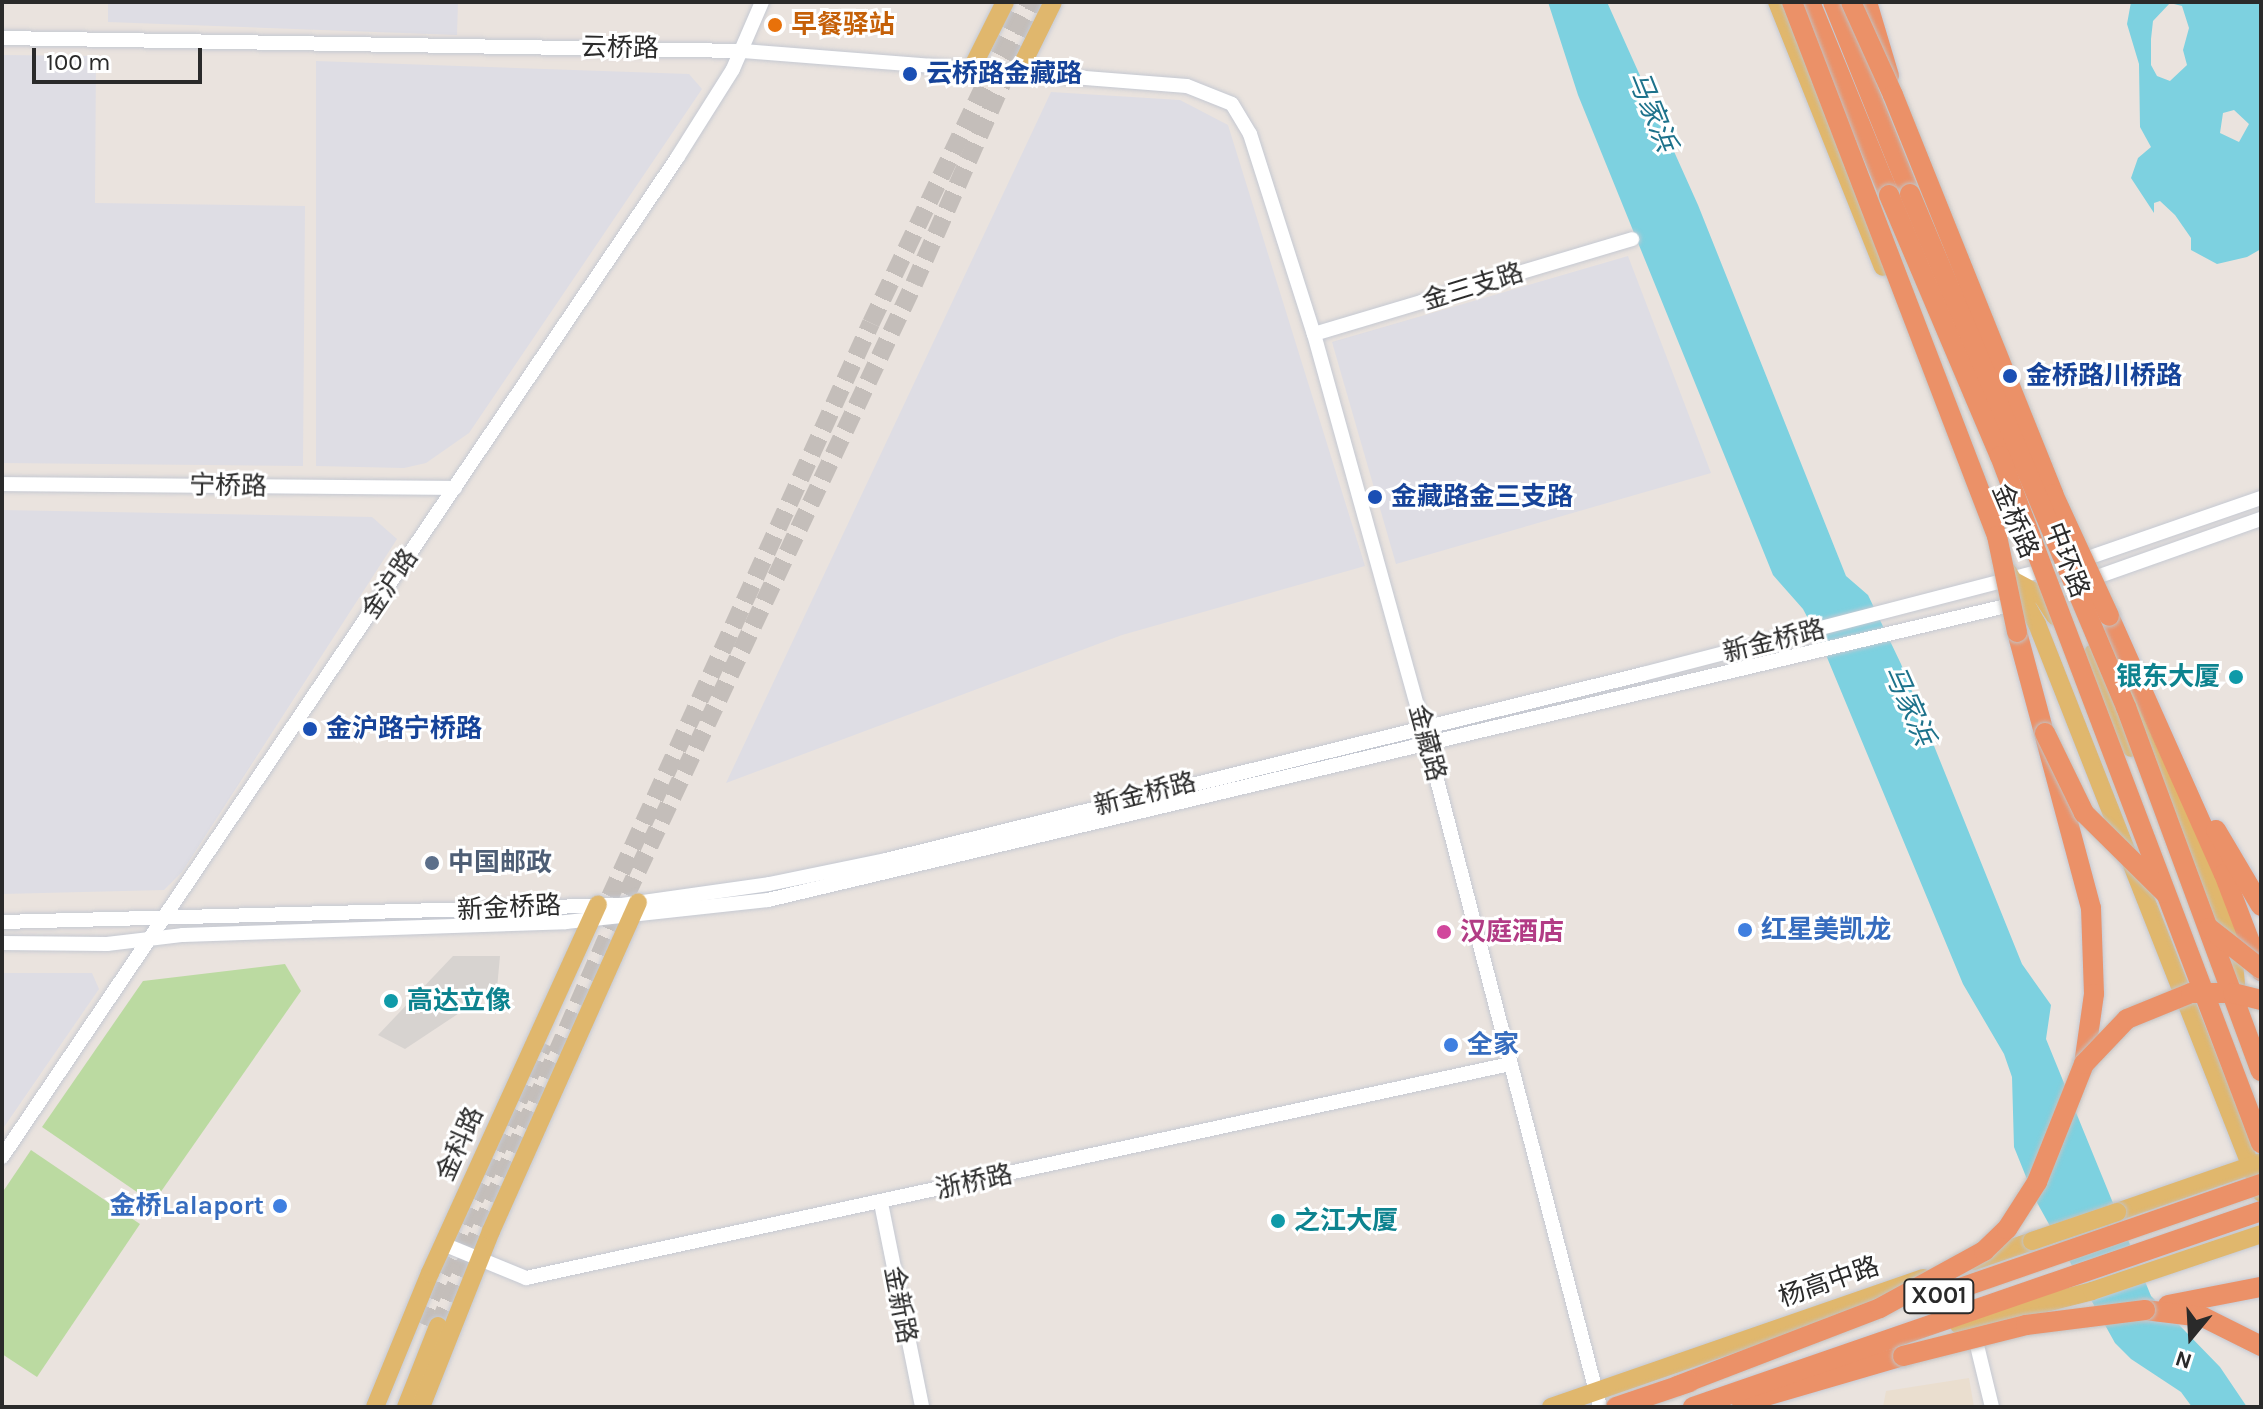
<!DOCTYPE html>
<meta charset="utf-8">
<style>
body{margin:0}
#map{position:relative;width:2263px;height:1409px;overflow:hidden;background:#eae3de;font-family:Karla,"Noto Sans SC",sans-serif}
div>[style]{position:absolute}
.industrial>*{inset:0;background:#dedde4}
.education>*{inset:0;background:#eadecf}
.green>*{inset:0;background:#bbdaa1}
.plaza>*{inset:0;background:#d7d3d0}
.water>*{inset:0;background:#7dd1e0}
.major-tunnel>*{height:18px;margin-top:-9px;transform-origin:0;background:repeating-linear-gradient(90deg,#c4beba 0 18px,transparent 0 27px)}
.roads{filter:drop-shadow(0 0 2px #c5c9d2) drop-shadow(0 0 2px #c5c9d2)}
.minor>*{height:14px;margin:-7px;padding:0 7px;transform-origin:7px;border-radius:7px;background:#fff}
.major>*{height:18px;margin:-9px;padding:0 9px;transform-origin:9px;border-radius:9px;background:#e0b76d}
.highway>*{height:20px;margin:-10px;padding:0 10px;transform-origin:10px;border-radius:10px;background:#eb9168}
.bridges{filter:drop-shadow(0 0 2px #c3c3c3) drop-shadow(0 0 2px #c3c3c3)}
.major-bridge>*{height:18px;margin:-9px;padding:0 9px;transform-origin:9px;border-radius:9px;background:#e0b76d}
.highway-bridge>*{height:20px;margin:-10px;padding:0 10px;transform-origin:10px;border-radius:10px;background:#eb9168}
.dots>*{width:22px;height:22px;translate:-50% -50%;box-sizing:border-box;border:4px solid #fff;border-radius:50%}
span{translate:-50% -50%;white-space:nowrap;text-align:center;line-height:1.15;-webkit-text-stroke:6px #fff;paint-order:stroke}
.shield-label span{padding:2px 6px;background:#fff;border:2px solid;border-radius:6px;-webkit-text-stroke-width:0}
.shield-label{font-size:24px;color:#2a2a2a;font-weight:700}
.food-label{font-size:26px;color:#c56008;font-weight:700}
.left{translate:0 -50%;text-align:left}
.street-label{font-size:26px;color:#2a2a2a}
.transit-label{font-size:26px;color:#164399;font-weight:700}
.culture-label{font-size:26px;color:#0d838f;font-weight:700}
.right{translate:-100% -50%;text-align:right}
.service-label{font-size:26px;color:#4e5e75;font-weight:700}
.shop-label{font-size:26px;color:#366cbe;font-weight:700}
.hotel-label{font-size:26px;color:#b23c85;font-weight:700}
.water-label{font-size:28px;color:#1d728b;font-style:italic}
.frame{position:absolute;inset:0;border:4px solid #2a2a2a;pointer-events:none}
.north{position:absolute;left:2151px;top:1297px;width:80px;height:80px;-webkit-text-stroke:6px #fff;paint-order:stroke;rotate:198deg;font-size:22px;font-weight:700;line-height:32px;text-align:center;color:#2a2a2a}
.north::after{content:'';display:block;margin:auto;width:28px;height:36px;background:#2a2a2a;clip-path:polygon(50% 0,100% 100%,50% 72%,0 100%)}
.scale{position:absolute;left:32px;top:48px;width:170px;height:36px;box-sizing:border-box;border:4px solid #2a2a2a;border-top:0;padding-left:10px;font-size:24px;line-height:28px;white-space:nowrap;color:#2a2a2a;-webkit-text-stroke:6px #fff;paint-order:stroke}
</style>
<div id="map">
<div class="industrial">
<div style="clip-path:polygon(108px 2px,458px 2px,457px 35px,108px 22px)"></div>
<div style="clip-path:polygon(2px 55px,96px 56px,95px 203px,305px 206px,303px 466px,2px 463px)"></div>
<div style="clip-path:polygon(316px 61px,689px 74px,702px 89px,469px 433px,426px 463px,404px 468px,316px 466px)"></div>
<div style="clip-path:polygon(1051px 92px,1180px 100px,1228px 125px,1365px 566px,1122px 635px,726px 783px)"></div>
<div style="clip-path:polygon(1628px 256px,1711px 473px,1396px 564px,1332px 342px)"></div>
<div style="clip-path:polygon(2px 510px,372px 517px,397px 539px,182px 872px,164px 890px,2px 894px)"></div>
<div style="clip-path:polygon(2px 973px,92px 973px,99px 989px,2px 1130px)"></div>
</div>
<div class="education">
<div style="clip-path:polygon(1969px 1378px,1974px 1407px,1883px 1407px,1886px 1391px)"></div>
</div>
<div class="green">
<div style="clip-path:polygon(285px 964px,301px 991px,153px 1203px,42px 1127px,143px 981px)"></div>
<div style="clip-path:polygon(31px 1150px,140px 1224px,37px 1377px,2px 1354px,2px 1193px)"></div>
</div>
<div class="plaza">
<div style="clip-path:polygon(453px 956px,500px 956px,497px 988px,405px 1049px,378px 1035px)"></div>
</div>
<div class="water">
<div style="clip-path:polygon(1548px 2px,1607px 2px,1698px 205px,1846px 576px,1868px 595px,1901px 664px,2022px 964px,2051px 1005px,2046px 1039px,2151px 1296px,2220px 1367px,2247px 1407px,2192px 1407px,2181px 1392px,2131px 1359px,2115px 1343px,2035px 1199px,2014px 1147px,2012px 1077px,2004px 1054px,1963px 984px,1821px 643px,1803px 609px,1773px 575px,1578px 95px)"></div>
<div style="clip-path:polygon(evenodd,2131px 2px,2259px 2px,2261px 249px,2247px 257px,2217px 264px,2191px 250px,2191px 238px,2175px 215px,2160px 201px,2154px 203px,2154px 213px,2131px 178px,2138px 158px,2151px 147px,2140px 127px,2139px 64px,2127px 24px,2131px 2px,2170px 3px,2182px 6px,2189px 28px,2183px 50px,2187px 65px,2170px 81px,2157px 76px,2151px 65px,2151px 39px,2153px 21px,2170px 3px,2131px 2px,2234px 110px,2249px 124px,2239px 142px,2220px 133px,2223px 113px,2234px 110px)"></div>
</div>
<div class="major-tunnel">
<div style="left:599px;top:921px;width:657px;rotate:-65.54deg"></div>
<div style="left:871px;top:323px;width:356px;rotate:-64.5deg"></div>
<div style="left:420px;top:1323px;width:306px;rotate:-66.1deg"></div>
<div style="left:438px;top:1326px;width:444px;rotate:-66.5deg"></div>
<div style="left:615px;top:919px;width:702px;rotate:-64.79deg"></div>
<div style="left:914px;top:284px;width:308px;rotate:-66.3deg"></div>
</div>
<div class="roads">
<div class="minor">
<div style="left:2px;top:38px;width:741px;rotate:1.01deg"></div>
<div style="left:743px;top:51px;width:445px;rotate:4.5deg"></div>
<div style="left:1187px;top:86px;width:48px;rotate:21.8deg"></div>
<div style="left:1232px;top:104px;width:35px;rotate:59deg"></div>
<div style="left:1250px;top:134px;width:210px;rotate:72.3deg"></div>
<div style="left:1314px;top:334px;width:407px;rotate:74.5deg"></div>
<div style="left:1423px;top:726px;width:704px;rotate:75.43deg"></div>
<div style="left:1314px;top:334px;width:332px;rotate:-16.6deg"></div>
<div style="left:2px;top:484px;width:453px;rotate:0.5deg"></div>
<div style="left:2076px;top:562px;width:196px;rotate:-19.1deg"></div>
<div style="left:2046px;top:595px;width:228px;rotate:-19.5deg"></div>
<div style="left:2px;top:922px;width:620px;rotate:-1.57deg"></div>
<div style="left:622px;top:905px;width:148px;rotate:-8.1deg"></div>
<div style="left:769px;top:884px;width:119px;rotate:-11.6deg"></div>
<div style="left:886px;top:860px;width:780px;rotate:-13.8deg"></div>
<div style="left:1643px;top:674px;width:423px;rotate:-14.5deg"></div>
<div style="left:2px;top:943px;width:105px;rotate:0.5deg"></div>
<div style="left:107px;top:944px;width:77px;rotate:-6.8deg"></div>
<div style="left:183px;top:935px;width:383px;rotate:-1.9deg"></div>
<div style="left:566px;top:922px;width:203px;rotate:-6.2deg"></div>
<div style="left:768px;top:900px;width:1286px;rotate:-13.36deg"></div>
<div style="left:2px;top:1157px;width:1206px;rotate:-55.95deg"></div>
<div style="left:677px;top:158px;width:105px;rotate:-57.8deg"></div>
<div style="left:733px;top:69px;width:73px;rotate:-66.6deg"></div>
<div style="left:881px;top:1203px;width:208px;rotate:78.6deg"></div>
<div style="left:443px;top:1244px;width:90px;rotate:22.3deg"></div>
<div style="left:526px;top:1278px;width:1007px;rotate:-12.27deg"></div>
<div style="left:1973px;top:1329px;width:80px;rotate:76.3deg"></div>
</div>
<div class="major">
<div style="left:1777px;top:2px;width:285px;rotate:68.2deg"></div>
<div style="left:972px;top:68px;width:74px;rotate:-63.4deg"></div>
<div style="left:1019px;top:71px;width:77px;rotate:-63.8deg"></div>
<div style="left:1926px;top:203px;width:66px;rotate:68.8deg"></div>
<div style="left:2008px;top:572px;width:60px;rotate:60.9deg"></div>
<div style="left:2037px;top:624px;width:611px;rotate:68.48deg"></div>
<div style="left:2012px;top:580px;width:34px;rotate:28deg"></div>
<div style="left:2042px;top:596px;width:24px;rotate:57deg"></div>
<div style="left:2104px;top:627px;width:341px;rotate:67.9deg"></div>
<div style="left:2232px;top:943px;width:51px;rotate:84.4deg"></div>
<div style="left:2093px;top:653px;width:102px;rotate:68.2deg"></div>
<div style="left:2117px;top:1212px;width:152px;rotate:-19.1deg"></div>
<div style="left:1974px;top:1261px;width:61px;rotate:-19deg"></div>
<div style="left:1959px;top:1325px;width:137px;rotate:-14.3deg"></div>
<div style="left:2092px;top:1291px;width:178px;rotate:-18.6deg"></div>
<div style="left:375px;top:1407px;width:145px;rotate:-67.7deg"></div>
<div style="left:430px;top:1273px;width:405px;rotate:-65.5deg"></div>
<div style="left:406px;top:1407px;width:87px;rotate:-68.4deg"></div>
<div style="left:421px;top:1407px;width:189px;rotate:-68.3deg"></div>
<div style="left:491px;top:1231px;width:360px;rotate:-65.9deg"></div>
<div style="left:1551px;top:1407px;width:394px;rotate:-19.1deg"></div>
</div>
<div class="highway">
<div style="left:1810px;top:2px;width:209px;rotate:67.7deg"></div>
<div style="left:1833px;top:2px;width:207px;rotate:68.1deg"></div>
<div style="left:1867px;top:2px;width:77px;rotate:73.4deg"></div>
<div style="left:2109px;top:616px;width:282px;rotate:66deg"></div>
<div style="left:2224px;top:874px;width:104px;rotate:69.1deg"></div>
<div style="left:2017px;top:632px;width:286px;rotate:75deg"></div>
<div style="left:2091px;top:908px;width:86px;rotate:88deg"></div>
<div style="left:2094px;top:994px;width:71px;rotate:98.1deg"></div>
<div style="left:2216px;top:830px;width:88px;rotate:59.4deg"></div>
<div style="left:2168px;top:1305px;width:95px;rotate:-11deg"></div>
<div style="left:2145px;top:1310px;width:58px;rotate:6.9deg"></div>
<div style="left:2203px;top:1317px;width:65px;rotate:26.6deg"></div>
<div style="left:1742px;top:1403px;width:168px;rotate:-16.3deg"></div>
<div style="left:1693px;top:1407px;width:601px;rotate:-19.04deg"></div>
</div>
</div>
<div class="bridges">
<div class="major-bridge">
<div style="left:2032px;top:1241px;width:90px;rotate:-18.8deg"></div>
</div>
<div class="highway-bridge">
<div style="left:1792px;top:2px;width:572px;rotate:69deg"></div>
<div style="left:1997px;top:536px;width:98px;rotate:78.2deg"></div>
<div style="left:1851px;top:2px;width:102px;rotate:65.7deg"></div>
<div style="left:1893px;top:95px;width:430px;rotate:68.1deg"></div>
<div style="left:2053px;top:494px;width:134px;rotate:65.3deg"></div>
<div style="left:1910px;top:194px;width:557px;rotate:67.17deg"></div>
<div style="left:2126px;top:707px;width:388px;rotate:69.7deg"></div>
<div style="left:1889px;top:195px;width:284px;rotate:67deg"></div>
<div style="left:2000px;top:456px;width:735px;rotate:69.2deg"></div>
<div style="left:2045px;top:733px;width:89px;rotate:64deg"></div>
<div style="left:2084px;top:813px;width:114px;rotate:44.6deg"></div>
<div style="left:2209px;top:928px;width:66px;rotate:38.3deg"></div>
<div style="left:1917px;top:1303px;width:364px;rotate:-19.1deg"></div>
<div style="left:1903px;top:1356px;width:127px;rotate:-14.1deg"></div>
<div style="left:2026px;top:1325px;width:120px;rotate:-7.2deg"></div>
<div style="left:1677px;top:1386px;width:217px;rotate:-21deg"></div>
<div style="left:1880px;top:1308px;width:119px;rotate:-28.7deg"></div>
<div style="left:1984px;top:1251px;width:32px;rotate:-44deg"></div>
<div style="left:2007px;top:1229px;width:56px;rotate:-57.4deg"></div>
<div style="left:2037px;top:1182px;width:127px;rotate:-68.3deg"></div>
<div style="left:2084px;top:1064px;width:62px;rotate:-46.3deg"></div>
<div style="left:2127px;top:1019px;width:69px;rotate:-22.1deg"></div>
<div style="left:2191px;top:993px;width:42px"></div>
<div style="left:2233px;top:993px;width:29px;rotate:14deg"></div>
<div style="left:1616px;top:1407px;width:78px;rotate:-18.7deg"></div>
</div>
</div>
<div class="dots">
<div style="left:775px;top:25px;background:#e8710a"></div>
<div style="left:910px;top:74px;background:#1a4fb4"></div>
<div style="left:2010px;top:376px;background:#1a4fb4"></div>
<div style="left:1375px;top:497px;background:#1a4fb4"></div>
<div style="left:2236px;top:677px;background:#0f9aa8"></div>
<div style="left:310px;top:729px;background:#1a4fb4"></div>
<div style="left:432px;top:863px;background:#5c6f8a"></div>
<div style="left:1745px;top:930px;background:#3f7fe0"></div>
<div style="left:1444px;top:932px;background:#d1479c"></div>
<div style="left:391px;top:1001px;background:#0f9aa8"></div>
<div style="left:1451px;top:1045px;background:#3f7fe0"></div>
<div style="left:280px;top:1206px;background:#3f7fe0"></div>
<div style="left:1278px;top:1221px;background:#0f9aa8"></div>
</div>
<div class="shield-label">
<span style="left:1939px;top:1296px">X001</span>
</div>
<div class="food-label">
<span class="left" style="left:791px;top:25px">早餐驿站</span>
</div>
<div class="street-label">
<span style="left:620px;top:48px;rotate:1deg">云桥路</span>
<span style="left:1473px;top:287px;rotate:-17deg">金三支路</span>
<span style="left:228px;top:486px;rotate:1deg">宁桥路</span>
<span style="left:2015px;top:521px;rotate:67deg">金桥路</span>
<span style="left:2067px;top:560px;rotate:69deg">中环路</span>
<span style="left:390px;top:584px;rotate:-56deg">金沪路</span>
<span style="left:1774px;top:641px;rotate:-14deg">新金桥路</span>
<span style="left:1427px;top:743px;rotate:75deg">金藏路</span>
<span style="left:1145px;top:794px;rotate:-14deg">新金桥路</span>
<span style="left:509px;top:908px;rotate:-3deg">新金桥路</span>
<span style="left:460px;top:1144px;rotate:-66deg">金科路</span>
<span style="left:974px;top:1182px;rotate:-12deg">浙桥路</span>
<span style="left:1829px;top:1282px;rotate:-19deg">杨高中路</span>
<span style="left:900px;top:1305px;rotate:79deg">金新路</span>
</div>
<div class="transit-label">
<span class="left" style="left:926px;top:74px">云桥路金藏路</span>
<span class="left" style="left:2026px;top:376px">金桥路川桥路</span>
<span class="left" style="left:1391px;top:497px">金藏路金三支路</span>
<span class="left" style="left:326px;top:729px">金沪路宁桥路</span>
</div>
<div class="culture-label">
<span class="right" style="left:2220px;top:677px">银东大厦</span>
<span class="left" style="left:407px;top:1001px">高达立像</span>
<span class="left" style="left:1294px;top:1221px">之江大厦</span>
</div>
<div class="service-label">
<span class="left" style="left:448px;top:863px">中国邮政</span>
</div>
<div class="shop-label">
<span class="left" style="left:1761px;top:930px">红星美凯龙</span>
<span class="left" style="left:1467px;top:1045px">全家</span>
<span class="right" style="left:264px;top:1206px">金桥Lalaport</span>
</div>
<div class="hotel-label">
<span class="left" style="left:1460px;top:932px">汉庭酒店</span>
</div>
<div class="water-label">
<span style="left:1652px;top:111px;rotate:68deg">马家浜</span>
<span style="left:1909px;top:705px;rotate:66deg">马家浜</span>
</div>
<div class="frame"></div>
<div class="north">N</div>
<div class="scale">100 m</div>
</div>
